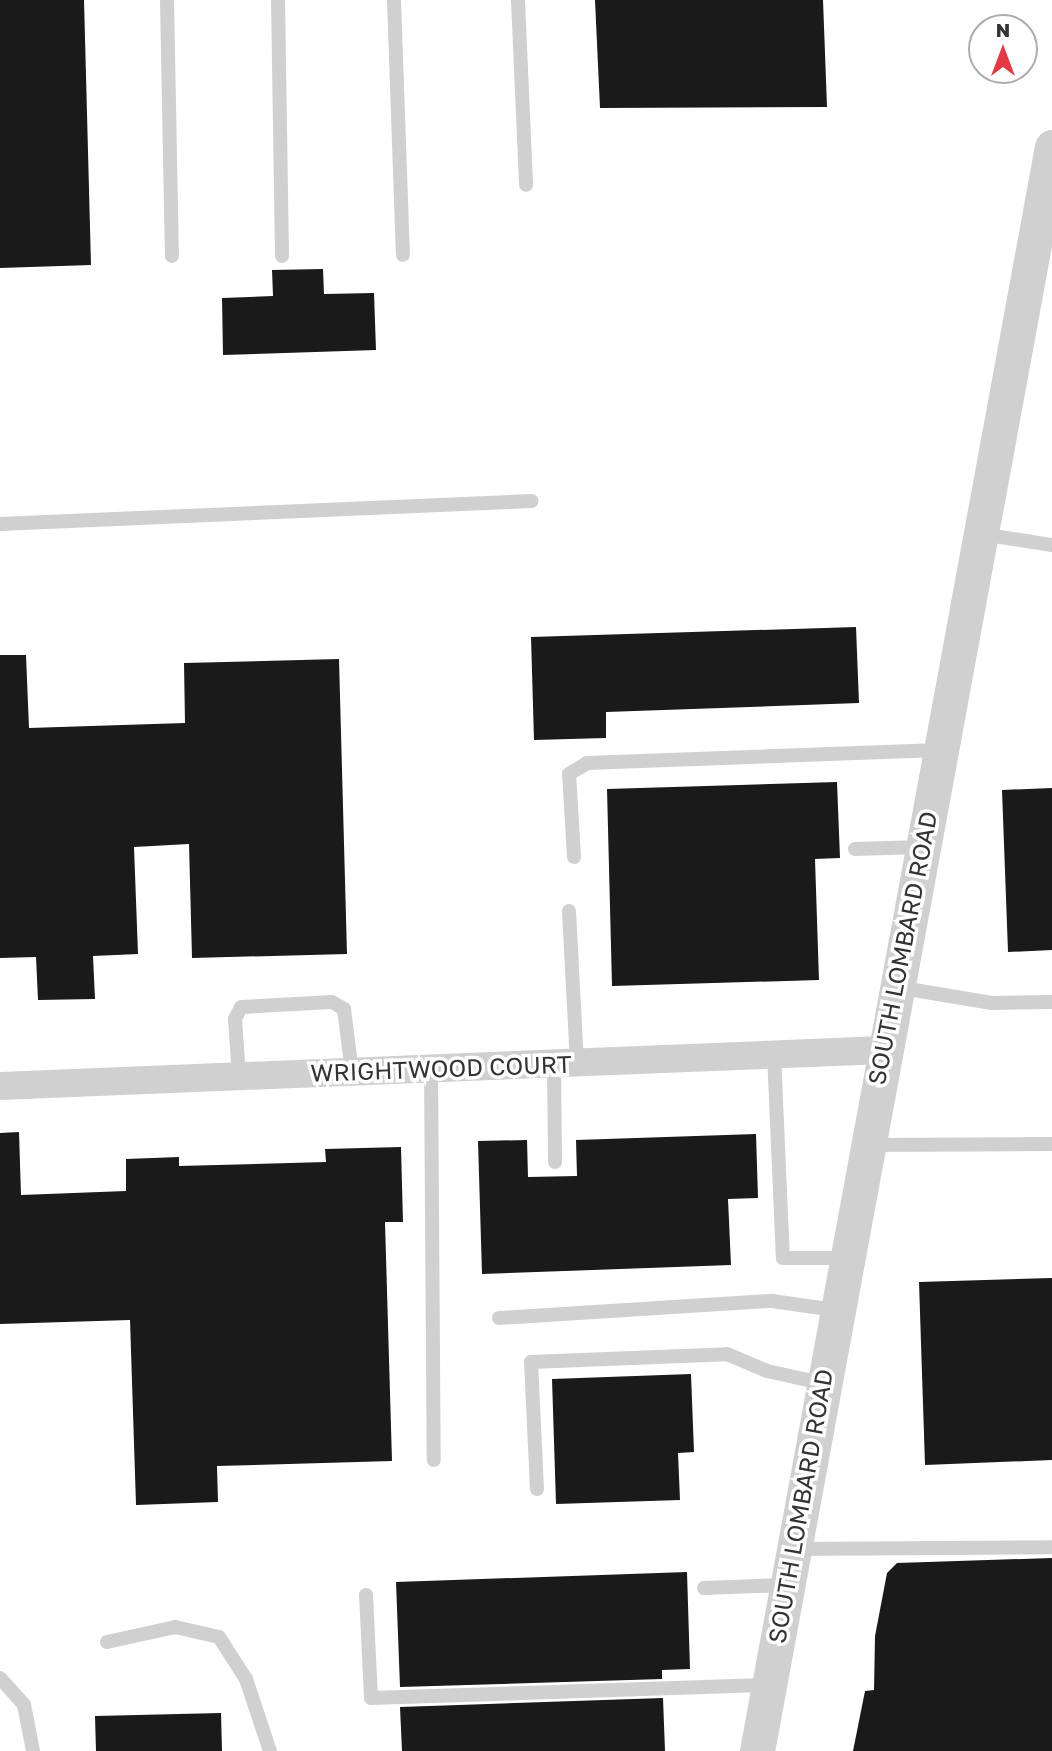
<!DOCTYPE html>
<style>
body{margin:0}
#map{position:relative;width:1052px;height:1751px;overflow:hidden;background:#fff;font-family:"Golos Text",sans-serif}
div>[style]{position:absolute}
.building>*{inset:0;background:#1a1a1a}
.service>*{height:14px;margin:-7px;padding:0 7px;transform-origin:7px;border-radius:7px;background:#d0d0d0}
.minor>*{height:28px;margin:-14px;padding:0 14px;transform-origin:14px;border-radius:14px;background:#d0d0d0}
.tertiary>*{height:35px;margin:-17.5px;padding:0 17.5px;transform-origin:17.5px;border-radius:17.5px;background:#d0d0d0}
span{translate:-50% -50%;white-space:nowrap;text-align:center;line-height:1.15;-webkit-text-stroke:7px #fff;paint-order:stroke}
.street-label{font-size:24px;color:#333}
.north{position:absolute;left:968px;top:14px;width:70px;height:70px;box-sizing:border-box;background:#fff;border:2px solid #adadad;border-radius:50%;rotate:0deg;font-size:19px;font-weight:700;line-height:28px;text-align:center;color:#333}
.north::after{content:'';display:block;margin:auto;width:24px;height:32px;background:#e63946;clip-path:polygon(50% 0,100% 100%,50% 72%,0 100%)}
</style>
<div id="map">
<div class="building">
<div style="clip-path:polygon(0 0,84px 0,91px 265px,0 268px)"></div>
<div style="clip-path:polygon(595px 0,823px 0,827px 107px,600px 108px)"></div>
<div style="clip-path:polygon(323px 269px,324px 294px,374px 293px,376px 350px,223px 355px,222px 298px,273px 296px,272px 270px)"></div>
<div style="clip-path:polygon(856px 627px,859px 703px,606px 712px,606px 738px,534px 740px,531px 637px)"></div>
<div style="clip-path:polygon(0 655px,26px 655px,29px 728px,185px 723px,184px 663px,339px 659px,347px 954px,192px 958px,189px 844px,134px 847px,138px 954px,93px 956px,95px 999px,38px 1000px,36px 957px,0 958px)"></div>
<div style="clip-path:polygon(837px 782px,840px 858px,815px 859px,819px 980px,612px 986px,607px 789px)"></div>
<div style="clip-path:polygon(1052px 788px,1052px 950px,1008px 952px,1002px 790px)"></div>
<div style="clip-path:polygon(19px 1132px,21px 1195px,126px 1191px,126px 1159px,179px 1157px,179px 1166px,326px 1162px,325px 1149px,401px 1147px,403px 1222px,385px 1222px,392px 1461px,217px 1466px,218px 1502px,136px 1505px,130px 1320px,0 1324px,0 1133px)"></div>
<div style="clip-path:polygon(756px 1134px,758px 1198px,728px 1199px,731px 1265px,482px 1274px,478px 1141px,527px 1140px,528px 1177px,577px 1176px,576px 1140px)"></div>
<div style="clip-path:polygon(1052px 1278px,1052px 1460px,925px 1465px,919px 1282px)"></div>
<div style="clip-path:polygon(691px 1374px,694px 1452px,678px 1453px,680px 1500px,556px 1504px,552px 1379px)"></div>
<div style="clip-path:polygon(1052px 1558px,1052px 1751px,853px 1751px,865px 1691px,874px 1690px,875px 1636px,887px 1573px,897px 1563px)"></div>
<div style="clip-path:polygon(687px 1572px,690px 1669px,662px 1670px,662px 1679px,400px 1687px,396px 1582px)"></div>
<div style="clip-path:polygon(663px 1698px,665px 1751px,402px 1751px,400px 1707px)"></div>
<div style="clip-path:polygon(221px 1713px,222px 1751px,96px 1751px,95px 1716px)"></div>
</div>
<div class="service">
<div style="left:167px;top:0;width:256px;rotate:88.9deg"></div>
<div style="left:278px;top:0;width:256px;rotate:89.1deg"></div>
<div style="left:394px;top:0;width:255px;rotate:88deg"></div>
<div style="left:518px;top:0;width:185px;rotate:87.5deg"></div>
<div style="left:0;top:524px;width:532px;rotate:-2.48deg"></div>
<div style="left:981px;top:534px;width:72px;rotate:8.8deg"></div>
<div style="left:855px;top:849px;width:66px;rotate:-1.7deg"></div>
<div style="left:574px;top:857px;width:83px;rotate:-93.4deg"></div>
<div style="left:569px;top:774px;width:21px;rotate:-31deg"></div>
<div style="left:587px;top:763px;width:352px;rotate:-2.1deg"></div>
<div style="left:569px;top:911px;width:152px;rotate:87deg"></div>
<div style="left:896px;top:987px;width:97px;rotate:9.5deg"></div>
<div style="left:992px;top:1003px;width:60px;rotate:-1deg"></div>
<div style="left:774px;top:1054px;width:204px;rotate:87.5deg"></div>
<div style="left:783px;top:1258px;width:61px"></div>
<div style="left:554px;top:1064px;width:98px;rotate:89.4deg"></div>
<div style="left:431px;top:1068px;width:392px;rotate:89.6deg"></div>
<div style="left:239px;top:1076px;width:57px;rotate:-94deg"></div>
<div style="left:235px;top:1019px;width:13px;rotate:-63deg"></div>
<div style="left:241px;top:1007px;width:91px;rotate:-3.1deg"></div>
<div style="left:332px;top:1002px;width:14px;rotate:30deg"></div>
<div style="left:344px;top:1009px;width:64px;rotate:82.8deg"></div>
<div style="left:867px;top:1145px;width:185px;rotate:-0.3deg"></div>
<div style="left:499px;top:1318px;width:274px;rotate:-3.6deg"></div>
<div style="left:772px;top:1301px;width:64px;rotate:8.1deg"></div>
<div style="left:537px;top:1489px;width:127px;rotate:-92.7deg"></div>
<div style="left:531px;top:1362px;width:196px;rotate:-2.3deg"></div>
<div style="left:727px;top:1354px;width:43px;rotate:23deg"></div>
<div style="left:767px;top:1371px;width:55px;rotate:12.5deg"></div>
<div style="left:792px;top:1549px;width:260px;rotate:-0.4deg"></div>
<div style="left:704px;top:1588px;width:81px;rotate:-2.1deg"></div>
<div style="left:366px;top:1595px;width:103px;rotate:87.2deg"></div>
<div style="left:371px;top:1698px;width:397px;rotate:-1.9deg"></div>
<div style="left:107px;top:1642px;width:70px;rotate:-12.4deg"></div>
<div style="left:175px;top:1627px;width:45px;rotate:12.8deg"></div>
<div style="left:219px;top:1637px;width:50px;rotate:57.3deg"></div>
<div style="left:246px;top:1679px;width:76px;rotate:71.6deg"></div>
<div style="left:0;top:1678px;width:36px;rotate:48deg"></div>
<div style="left:24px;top:1705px;width:47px;rotate:78.9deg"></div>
</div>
<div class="minor">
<div style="left:0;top:1086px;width:884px;rotate:-2.33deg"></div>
</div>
<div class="tertiary">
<div style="left:757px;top:1751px;width:1631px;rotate:-79.58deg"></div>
</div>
<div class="street-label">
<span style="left:902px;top:948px;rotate:-79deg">SOUTH LOMBARD ROAD</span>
<span style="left:441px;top:1068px;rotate:-2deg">WRIGHTWOOD COURT</span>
<span style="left:800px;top:1506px;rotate:-80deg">SOUTH LOMBARD ROAD</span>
</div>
<div class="north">N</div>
</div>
